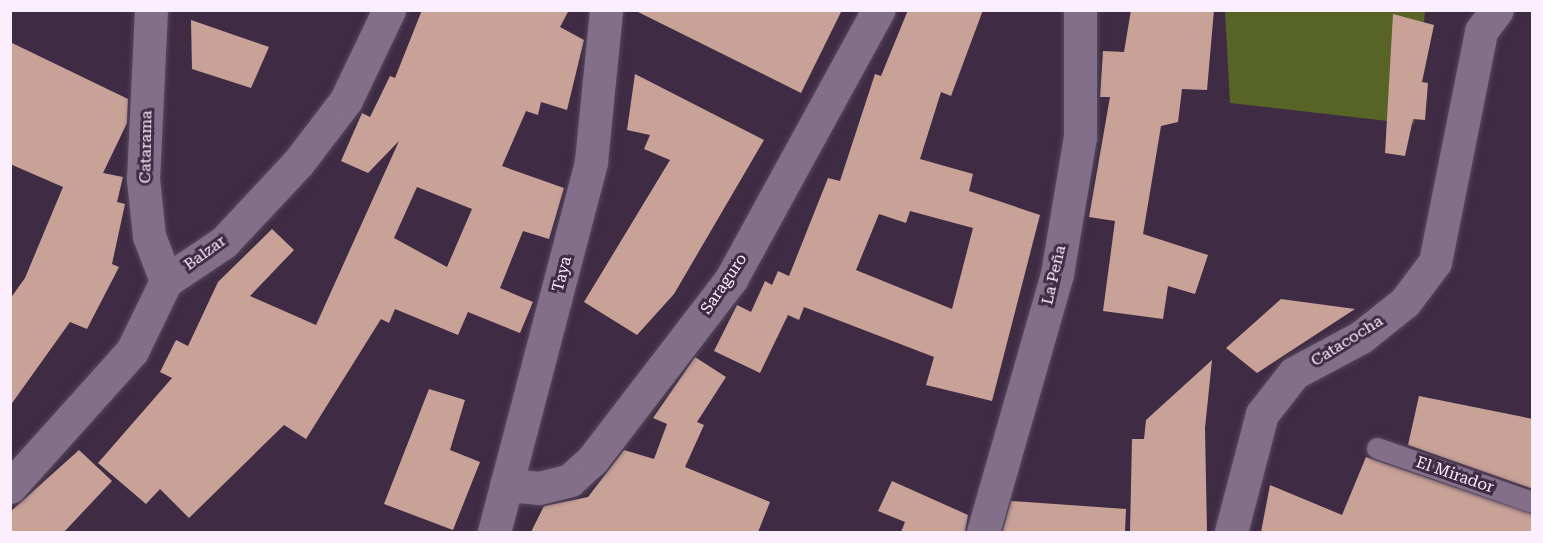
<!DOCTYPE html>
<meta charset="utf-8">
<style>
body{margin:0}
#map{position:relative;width:1543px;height:543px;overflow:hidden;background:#3f2c44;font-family:"Roboto Serif",serif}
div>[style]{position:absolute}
.forest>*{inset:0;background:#586426}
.building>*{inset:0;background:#c8a297}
.roads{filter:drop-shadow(0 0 2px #58495d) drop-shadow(0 0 2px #58495d)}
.lane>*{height:21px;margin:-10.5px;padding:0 10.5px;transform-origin:10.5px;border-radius:10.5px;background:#846f8a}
.street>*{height:33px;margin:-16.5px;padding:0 16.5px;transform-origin:16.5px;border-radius:16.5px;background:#846f8a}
span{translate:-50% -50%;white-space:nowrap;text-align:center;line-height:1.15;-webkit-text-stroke:6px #3f2c44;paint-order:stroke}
.street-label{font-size:16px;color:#fbeffe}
.frame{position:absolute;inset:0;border:12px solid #fbeffe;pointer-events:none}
</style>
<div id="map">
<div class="forest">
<div style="clip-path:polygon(1225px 11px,1425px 11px,1414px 124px,1230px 103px)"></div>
</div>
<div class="building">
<div style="clip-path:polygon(evenodd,422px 10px,569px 10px,560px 27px,584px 40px,567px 110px,541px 102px,538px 115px,526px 111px,502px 166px,564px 188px,549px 239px,523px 231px,500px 288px,533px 302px,520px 333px,468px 312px,458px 335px,395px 309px,389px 323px,381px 319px,306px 439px,284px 425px,189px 518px,160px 489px,146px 504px,98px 463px,172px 378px,160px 372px,176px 340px,188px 346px,218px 282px,272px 229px,294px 250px,250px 296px,316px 325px,399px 141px,368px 173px,341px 161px,362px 113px,370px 117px,390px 76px,395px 78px,422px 10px,417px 187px,472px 209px,447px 267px,394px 238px,417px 187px)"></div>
<div style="clip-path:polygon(634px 10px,842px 10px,801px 93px)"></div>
<div style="clip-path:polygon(evenodd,908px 10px,983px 10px,951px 96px,941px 92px,920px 159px,973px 174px,969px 191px,1040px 215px,992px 401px,926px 385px,934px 357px,804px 307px,799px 320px,788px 315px,760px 373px,714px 351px,737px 305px,751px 312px,765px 281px,772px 285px,778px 271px,789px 276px,828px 178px,840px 181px,875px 74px,881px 76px,908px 10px,910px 211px,973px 228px,952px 309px,856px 270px,879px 214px,906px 223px,910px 211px)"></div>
<div style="clip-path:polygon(1131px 10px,1214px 10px,1207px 90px,1182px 89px,1178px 122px,1161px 126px,1143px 234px,1208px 255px,1195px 294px,1168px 286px,1163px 319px,1103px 311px,1115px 221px,1089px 217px,1110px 97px,1100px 97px,1103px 51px,1124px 52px)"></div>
<div style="clip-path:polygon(1393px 14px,1434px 25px,1422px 82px,1428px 83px,1425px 120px,1413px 119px,1405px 156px,1385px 153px)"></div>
<div style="clip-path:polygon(191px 20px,269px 47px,251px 88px,192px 69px)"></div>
<div style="clip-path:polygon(10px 42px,128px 99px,127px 123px,103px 173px,123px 177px,117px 202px,125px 204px,112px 264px,119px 267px,87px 329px,70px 322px,10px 406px,10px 299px,25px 278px,63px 187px,10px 164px)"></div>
<div style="clip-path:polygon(635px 74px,764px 140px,674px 294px,637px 335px,584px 302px,670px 160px,644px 149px,650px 135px,627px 130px)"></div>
<div style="clip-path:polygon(1281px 299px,1355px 309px,1257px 373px,1226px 348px)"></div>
<div style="clip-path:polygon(695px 357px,726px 377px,697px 422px,704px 425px,685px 467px,770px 502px,758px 532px,531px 532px,544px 506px,588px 497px,624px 450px,654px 459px,667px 424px,653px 418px)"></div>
<div style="clip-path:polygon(1212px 360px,1205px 428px,1207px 532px,1130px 532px,1132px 439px,1144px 439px,1146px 420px)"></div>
<div style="clip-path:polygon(429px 389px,465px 400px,450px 450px,480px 462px,453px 530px,384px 504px)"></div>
<div style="clip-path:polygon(1419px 396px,1533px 419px,1533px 489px,1408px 445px)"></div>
<div style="clip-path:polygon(79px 450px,112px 481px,64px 532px,10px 532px,10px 512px)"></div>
<div style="clip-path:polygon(1366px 457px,1533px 514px,1533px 532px,1261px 532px,1270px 485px,1342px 515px)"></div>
<div style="clip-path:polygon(892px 481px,968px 515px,965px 532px,901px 532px,905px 522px,878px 511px)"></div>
<div style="clip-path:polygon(1011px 501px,1126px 509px,1125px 532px,1002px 532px)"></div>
</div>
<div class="roads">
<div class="lane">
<div style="left:1377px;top:448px;width:164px;rotate:19.2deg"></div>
</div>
<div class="street">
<div style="left:151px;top:10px;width:169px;rotate:92.7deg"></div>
<div style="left:143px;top:179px;width:57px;rotate:84deg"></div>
<div style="left:149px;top:236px;width:48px;rotate:69.3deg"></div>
<div style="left:506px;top:485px;width:33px;rotate:5deg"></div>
<div style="left:539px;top:488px;width:32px;rotate:-14deg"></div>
<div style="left:570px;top:480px;width:31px;rotate:-42deg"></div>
<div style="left:593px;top:459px;width:227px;rotate:-52.5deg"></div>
<div style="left:731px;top:279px;width:307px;rotate:-61.3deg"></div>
<div style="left:10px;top:487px;width:183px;rotate:-48.1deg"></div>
<div style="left:132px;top:351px;width:78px;rotate:-64.1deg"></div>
<div style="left:166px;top:281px;width:70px;rotate:-33.9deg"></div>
<div style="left:224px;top:242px;width:108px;rotate:-46.9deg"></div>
<div style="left:298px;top:163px;width:79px;rotate:-52.7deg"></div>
<div style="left:346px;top:100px;width:100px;rotate:-64.5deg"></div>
<div style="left:494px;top:532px;width:383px;rotate:-75.3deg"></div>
<div style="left:591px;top:161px;width:152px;rotate:-84.3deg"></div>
<div style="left:983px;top:532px;width:268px;rotate:-74deg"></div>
<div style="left:1057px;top:274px;width:139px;rotate:-80.5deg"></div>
<div style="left:1080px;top:137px;width:127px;rotate:-90deg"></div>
<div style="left:1231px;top:532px;width:122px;rotate:-75.3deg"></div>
<div style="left:1262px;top:414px;width:52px;rotate:-52deg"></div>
<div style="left:1294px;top:373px;width:76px;rotate:-28.2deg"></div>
<div style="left:1361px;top:337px;width:56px;rotate:-38.5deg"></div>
<div style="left:1405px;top:302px;width:50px;rotate:-53.1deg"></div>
<div style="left:1435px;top:262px;width:236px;rotate:-78.7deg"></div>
<div style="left:1481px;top:31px;width:26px;rotate:-53deg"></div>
</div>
</div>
<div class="street-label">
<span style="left:146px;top:147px;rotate:-89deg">Catarama</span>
<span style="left:205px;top:253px;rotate:-36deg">Balzar</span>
<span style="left:562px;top:274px;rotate:-76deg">Taya</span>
<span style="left:1054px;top:275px;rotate:-77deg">La Peña</span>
<span style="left:724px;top:284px;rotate:-56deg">Saraguro</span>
<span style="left:1347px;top:341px;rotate:-32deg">Catacocha</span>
<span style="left:1455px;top:475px;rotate:19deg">El Mirador</span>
</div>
<div class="frame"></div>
</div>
